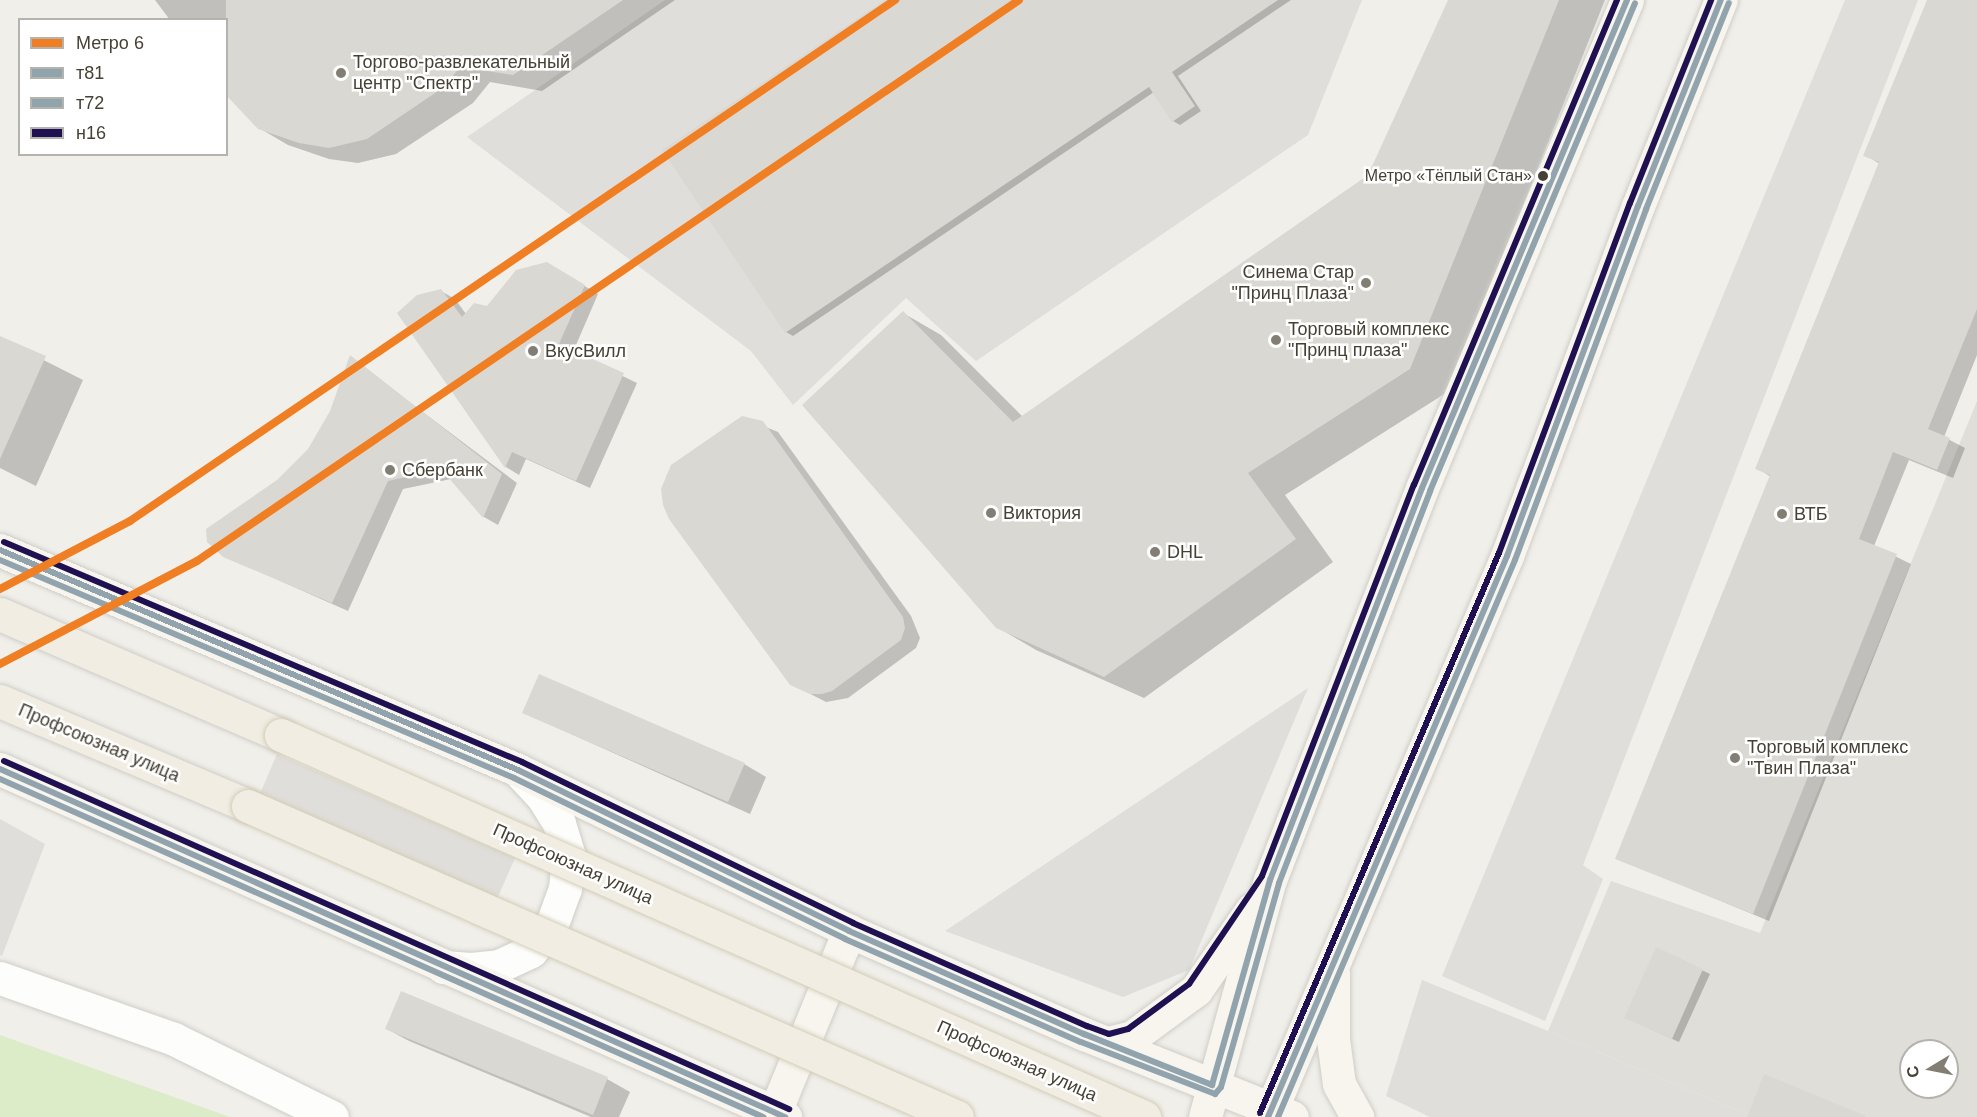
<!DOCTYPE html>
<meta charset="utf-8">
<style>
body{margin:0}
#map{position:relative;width:1977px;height:1117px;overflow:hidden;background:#f0efea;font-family:Arial,sans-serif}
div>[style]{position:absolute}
.industrial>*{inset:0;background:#e0ded8}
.green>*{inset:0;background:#ddecc8}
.parking>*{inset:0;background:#e0deda}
.shadow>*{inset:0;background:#0003}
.building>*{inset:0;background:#dad8d2}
.roads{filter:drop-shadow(0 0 2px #cfcdc7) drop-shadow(0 0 2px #cfcdc7)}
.minor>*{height:33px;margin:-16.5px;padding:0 16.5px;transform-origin:16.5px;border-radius:16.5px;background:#fdfdfc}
.tertiary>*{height:33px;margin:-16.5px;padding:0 16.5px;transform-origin:16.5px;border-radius:16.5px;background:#fdfdfc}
.secondary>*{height:33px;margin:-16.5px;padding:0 16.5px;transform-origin:16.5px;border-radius:16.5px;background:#f7f5ee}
.primary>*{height:33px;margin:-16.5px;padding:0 16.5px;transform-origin:16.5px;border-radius:16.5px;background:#f1ede3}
.bridges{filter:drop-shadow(0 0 2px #d3ccb6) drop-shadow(0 0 2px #d3ccb6)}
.primary-bridge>*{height:33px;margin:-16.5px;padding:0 16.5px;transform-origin:16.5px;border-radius:16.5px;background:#f1ede3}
.bus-1>*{height:6px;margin:-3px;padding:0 3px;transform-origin:3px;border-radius:3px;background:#91a4ae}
.bus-2>*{height:6px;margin:-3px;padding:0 3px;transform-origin:3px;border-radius:3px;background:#91a4ae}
.bus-3>*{height:6px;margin:-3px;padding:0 3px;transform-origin:3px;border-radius:3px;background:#1f1051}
.metro-1>*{height:8px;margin:-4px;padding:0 4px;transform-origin:4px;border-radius:4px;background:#f07e23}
.dots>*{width:16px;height:16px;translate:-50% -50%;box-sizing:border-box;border:3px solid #fff;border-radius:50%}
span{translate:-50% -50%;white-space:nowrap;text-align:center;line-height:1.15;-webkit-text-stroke:5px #fff;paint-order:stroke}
.bus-label{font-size:16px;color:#474135}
.right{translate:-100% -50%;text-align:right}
.poi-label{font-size:18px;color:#474135}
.left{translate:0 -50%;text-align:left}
.street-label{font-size:18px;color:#474135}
.legend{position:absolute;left:18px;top:18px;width:210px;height:138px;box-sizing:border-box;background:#fff;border:2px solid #b5b3ae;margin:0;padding:8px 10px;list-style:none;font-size:18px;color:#474135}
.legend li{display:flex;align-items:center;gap:12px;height:30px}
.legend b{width:30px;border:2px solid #b5b3ae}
.north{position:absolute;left:1899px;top:1039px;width:60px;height:60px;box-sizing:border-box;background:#fff;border:2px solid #b5b3ae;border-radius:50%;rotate:260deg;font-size:16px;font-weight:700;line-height:24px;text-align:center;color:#474135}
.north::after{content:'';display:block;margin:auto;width:21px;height:27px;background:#827e74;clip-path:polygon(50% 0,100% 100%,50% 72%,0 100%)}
</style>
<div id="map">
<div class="industrial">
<div style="clip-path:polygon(evenodd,1977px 401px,1977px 1117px,1753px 1117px,1548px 1031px,1611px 881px,1760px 933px,1977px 401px,1911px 1051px,1947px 1051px,1947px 1087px,1911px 1087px,1911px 1051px)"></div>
</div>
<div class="green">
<div style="clip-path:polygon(0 1035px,230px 1117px,0 1117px)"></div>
</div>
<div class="parking">
<div style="clip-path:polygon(665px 0,1362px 0,1308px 135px,976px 361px,906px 298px,793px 405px,751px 351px,467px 137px)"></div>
<div style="clip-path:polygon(1845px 0,1918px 0,1583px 865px,1603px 879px,1545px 1021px,1442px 976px)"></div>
<div style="clip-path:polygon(1308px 688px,1189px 970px,1123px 997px,945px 931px)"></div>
<div style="clip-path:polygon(277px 754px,515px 858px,496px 901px,259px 796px)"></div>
<div style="clip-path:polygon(0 819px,45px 844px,2px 956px,0 955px)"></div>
<div style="clip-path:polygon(1422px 980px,1548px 1031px,1753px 1117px,1430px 1117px,1386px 1096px)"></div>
</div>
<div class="shadow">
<div style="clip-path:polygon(155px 0,675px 0,542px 91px,490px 82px,473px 103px,396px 154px,358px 163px,329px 159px,288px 145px,259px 128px,226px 20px,170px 20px)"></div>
<div style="clip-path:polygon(887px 0,1291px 0,1178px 76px,1201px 111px,1180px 125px,1173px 121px,1154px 92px,793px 336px,786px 332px)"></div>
<div style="clip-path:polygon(1449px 0,1605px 0,1449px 391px,1285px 495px,1333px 562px,1144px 698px,1036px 650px,997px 627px,903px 313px,941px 335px,1023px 417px,1369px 176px)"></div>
<div style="clip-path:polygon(1928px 0,1977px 0,1977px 355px,1944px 437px,1965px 448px,1953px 478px,1909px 460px,1874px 546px,1911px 564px,1769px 921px,1617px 858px,1771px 477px,1757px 468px,1880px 164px,1865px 155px)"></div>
<div style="clip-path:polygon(547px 264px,598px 294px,573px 352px,637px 383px,590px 488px,526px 459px,519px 475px,506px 467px,399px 314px,441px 291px,455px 299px,466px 314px,487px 308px)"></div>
<div style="clip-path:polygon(0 338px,83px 380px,36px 486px,0 468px)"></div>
<div style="clip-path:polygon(351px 358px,517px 483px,498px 525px,484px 517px,451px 479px,403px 489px,348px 611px,224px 556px,278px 481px,309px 450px,332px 412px)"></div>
<div style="clip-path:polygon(743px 418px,778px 432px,911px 616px,920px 638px,916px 648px,848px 698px,826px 702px,791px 684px,664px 504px,666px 477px,672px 466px)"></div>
<div style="clip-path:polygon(524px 713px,744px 764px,766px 777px,750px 814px)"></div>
<div style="clip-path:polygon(1657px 949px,1710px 974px,1679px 1042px,1633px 1021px)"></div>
<div style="clip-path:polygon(402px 993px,607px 1079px,630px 1092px,619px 1117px,591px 1117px,409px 1041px,387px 1029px)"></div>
</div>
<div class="building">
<div style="clip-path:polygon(226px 0,623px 0,513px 75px,460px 67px,444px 87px,367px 139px,329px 148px,299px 143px,258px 129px,226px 95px)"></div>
<div style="clip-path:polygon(885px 0,1278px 0,1172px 72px,1195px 106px,1172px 122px,1149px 87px,785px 333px,662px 150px)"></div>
<div style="clip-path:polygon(1448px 0,1559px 0,1410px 369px,1248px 473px,1296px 539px,1104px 677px,996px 628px,802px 405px,903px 311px,1013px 422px,1368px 175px)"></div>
<div style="clip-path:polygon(1927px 0,1977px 0,1977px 309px,1928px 429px,1950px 438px,1937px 470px,1893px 452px,1859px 539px,1897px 554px,1753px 914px,1615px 859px,1770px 475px,1755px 469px,1879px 162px,1863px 156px)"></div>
<div style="clip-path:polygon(547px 262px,585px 285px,559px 344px,624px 373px,576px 481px,512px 452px,505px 468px,397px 313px,417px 295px,441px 289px,462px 317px,474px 303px,487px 306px,516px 270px)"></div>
<div style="clip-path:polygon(0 336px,46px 356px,0 459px)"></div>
<div style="clip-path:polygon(350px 355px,502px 474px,483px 518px,441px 469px,388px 481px,332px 603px,223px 557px,207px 542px,206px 529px,277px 480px,308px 449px,330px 411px)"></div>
<div style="clip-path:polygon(742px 416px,763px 421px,903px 617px,905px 628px,901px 640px,832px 691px,822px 694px,810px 694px,790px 685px,669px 519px,663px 505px,661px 489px,671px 465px)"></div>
<div style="clip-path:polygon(539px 674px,745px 763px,728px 802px,522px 713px)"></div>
<div style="clip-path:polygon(1656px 947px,1703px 969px,1672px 1039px,1624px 1018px)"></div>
<div style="clip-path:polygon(401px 991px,608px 1077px,593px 1115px,385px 1029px)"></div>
<div style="clip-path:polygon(1764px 1074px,1866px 1116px,1866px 1117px,1747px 1117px)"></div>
</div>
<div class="roads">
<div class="minor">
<div style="left:443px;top:967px;width:28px;rotate:4deg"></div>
<div style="left:471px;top:969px;width:28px;rotate:-6deg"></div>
<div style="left:499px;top:966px;width:35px;rotate:-25deg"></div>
<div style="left:531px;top:951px;width:34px;rotate:-52deg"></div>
<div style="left:552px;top:924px;width:37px;rotate:-70deg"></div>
<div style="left:565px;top:889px;width:36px;rotate:-85deg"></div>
<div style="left:568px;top:853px;width:31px;rotate:-107deg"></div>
<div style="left:559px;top:823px;width:32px;rotate:-122deg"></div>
<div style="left:542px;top:796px;width:35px;rotate:-133deg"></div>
</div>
<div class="tertiary">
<div style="left:0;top:978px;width:184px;rotate:19.3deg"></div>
<div style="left:174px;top:1039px;width:176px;rotate:26.3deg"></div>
</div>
<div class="secondary">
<div style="left:0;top:550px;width:563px;rotate:23.01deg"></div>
<div style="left:518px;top:770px;width:368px;rotate:25.9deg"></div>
<div style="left:849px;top:931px;width:257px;rotate:23.7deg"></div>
<div style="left:1084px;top:1034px;width:224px;rotate:21.8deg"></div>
<div style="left:0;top:769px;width:859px;rotate:23.91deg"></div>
<div style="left:1333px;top:973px;width:66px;rotate:90deg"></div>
<div style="left:1333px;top:1039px;width:45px;rotate:82.4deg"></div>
<div style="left:1339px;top:1084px;width:38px;rotate:61deg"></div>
<div style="left:1108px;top:1043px;width:25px;rotate:-14deg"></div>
<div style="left:1132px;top:1037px;width:79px;rotate:-36.3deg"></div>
<div style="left:1196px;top:990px;width:98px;rotate:-55.3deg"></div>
<div style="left:775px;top:1112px;width:196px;rotate:-67.8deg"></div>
<div style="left:1205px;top:1117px;width:246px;rotate:-74.7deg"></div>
<div style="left:1270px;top:880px;width:420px;rotate:-68.8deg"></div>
<div style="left:1422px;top:488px;width:529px;rotate:-67.21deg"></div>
<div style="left:1268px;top:1117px;width:610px;rotate:-66.92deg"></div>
<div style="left:1507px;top:556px;width:374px;rotate:-69.5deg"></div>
<div style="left:1638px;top:206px;width:222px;rotate:-68.1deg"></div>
</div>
<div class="primary">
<div style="left:0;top:614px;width:306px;rotate:23.3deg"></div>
<div style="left:0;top:701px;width:269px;rotate:22.9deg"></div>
</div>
</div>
<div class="bridges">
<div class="primary-bridge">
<div style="left:281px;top:735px;width:944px;rotate:23.88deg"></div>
<div style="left:248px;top:806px;width:774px;rotate:23.68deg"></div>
</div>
</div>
<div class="bus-1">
<div style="left:0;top:550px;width:563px;rotate:23.01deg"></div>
<div style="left:518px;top:770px;width:368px;rotate:25.9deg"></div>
<div style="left:849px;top:931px;width:257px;rotate:23.7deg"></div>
<div style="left:1084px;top:1034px;width:138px;rotate:21.7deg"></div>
<div style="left:1212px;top:1085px;width:213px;rotate:-74.2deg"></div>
<div style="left:1270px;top:880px;width:420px;rotate:-68.8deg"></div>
<div style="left:1422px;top:488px;width:529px;rotate:-67.21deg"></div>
<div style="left:0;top:769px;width:859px;rotate:23.91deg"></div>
<div style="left:1268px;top:1117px;width:610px;rotate:-66.92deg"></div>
<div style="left:1507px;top:556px;width:374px;rotate:-69.5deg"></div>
<div style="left:1638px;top:206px;width:222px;rotate:-68.1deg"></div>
</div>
<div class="bus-2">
<div style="left:0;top:560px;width:558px;rotate:22.98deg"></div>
<div style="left:514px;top:778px;width:368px;rotate:25.9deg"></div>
<div style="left:845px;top:939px;width:257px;rotate:23.6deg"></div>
<div style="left:1081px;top:1042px;width:144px;rotate:21.2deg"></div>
<div style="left:1215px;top:1094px;width:9px;rotate:-49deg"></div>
<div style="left:1221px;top:1087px;width:212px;rotate:-74.1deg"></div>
<div style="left:1279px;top:883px;width:420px;rotate:-68.9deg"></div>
<div style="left:1430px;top:491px;width:529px;rotate:-67.21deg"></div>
<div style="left:0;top:779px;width:835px;rotate:23.89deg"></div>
<div style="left:1278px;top:1117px;width:605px;rotate:-66.95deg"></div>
<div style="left:1515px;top:560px;width:375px;rotate:-69.5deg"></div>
<div style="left:1646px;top:209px;width:222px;rotate:-68.1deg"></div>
</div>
<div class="bus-3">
<div style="left:4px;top:542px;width:563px;rotate:23.01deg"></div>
<div style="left:522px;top:762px;width:368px;rotate:25.9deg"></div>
<div style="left:853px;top:923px;width:256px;rotate:23.8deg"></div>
<div style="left:1087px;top:1026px;width:23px;rotate:20deg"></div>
<div style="left:1109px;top:1034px;width:20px;rotate:-15deg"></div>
<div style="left:1128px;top:1029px;width:76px;rotate:-36.4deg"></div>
<div style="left:1189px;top:984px;width:130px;rotate:-55.9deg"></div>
<div style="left:1262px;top:876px;width:420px;rotate:-68.8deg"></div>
<div style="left:1414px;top:485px;width:526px;rotate:-67.29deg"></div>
<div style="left:4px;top:761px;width:859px;rotate:23.91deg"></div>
<div style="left:1260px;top:1113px;width:609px;rotate:-66.89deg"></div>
<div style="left:1499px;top:553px;width:374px;rotate:-69.5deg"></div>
<div style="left:1630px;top:203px;width:219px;rotate:-68.2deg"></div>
</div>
<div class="metro-1">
<div style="left:0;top:589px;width:147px;rotate:-27.6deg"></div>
<div style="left:130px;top:521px;width:926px;rotate:-34.26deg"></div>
<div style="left:0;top:664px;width:222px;rotate:-27.6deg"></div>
<div style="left:197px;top:561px;width:995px;rotate:-34.31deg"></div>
</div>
<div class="dots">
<div style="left:341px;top:73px;background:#827e74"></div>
<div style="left:1543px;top:176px;background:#474135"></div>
<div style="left:1366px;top:283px;background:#827e74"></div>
<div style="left:1276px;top:340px;background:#827e74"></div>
<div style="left:533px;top:351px;background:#827e74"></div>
<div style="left:390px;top:470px;background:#827e74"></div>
<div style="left:991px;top:513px;background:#827e74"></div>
<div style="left:1782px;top:514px;background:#827e74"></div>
<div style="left:1155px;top:552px;background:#827e74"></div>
<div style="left:1735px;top:758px;background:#827e74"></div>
</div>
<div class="bus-label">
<span class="right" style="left:1532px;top:176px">Метро «Тёплый Стан»</span>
</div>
<div class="poi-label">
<span class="left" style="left:353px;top:73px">Торгово-развлекательный<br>центр "Спектр"</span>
<span class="right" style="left:1354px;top:283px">Синема Стар<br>"Принц Плаза"</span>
<span class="left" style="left:1288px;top:340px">Торговый комплекс<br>"Принц плаза"</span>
<span class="left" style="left:545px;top:351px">ВкусВилл</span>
<span class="left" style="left:402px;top:470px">Сбербанк</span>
<span class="left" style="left:1003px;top:513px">Виктория</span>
<span class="left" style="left:1794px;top:514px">ВТБ</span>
<span class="left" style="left:1167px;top:552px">DHL</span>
<span class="left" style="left:1747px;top:758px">Торговый комплекс<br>"Твин Плаза"</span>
</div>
<div class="street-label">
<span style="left:99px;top:743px;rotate:23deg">Профсоюзная улица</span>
<span style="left:573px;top:864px;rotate:24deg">Профсоюзная улица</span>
<span style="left:1017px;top:1061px;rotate:24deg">Профсоюзная улица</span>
</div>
<ul class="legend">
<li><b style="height:8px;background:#f07e23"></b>Метро 6</li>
<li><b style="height:8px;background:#91a4ae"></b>т81</li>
<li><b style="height:8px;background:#91a4ae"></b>т72</li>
<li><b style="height:8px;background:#1f1051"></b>н16</li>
</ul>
<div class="north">С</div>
</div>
